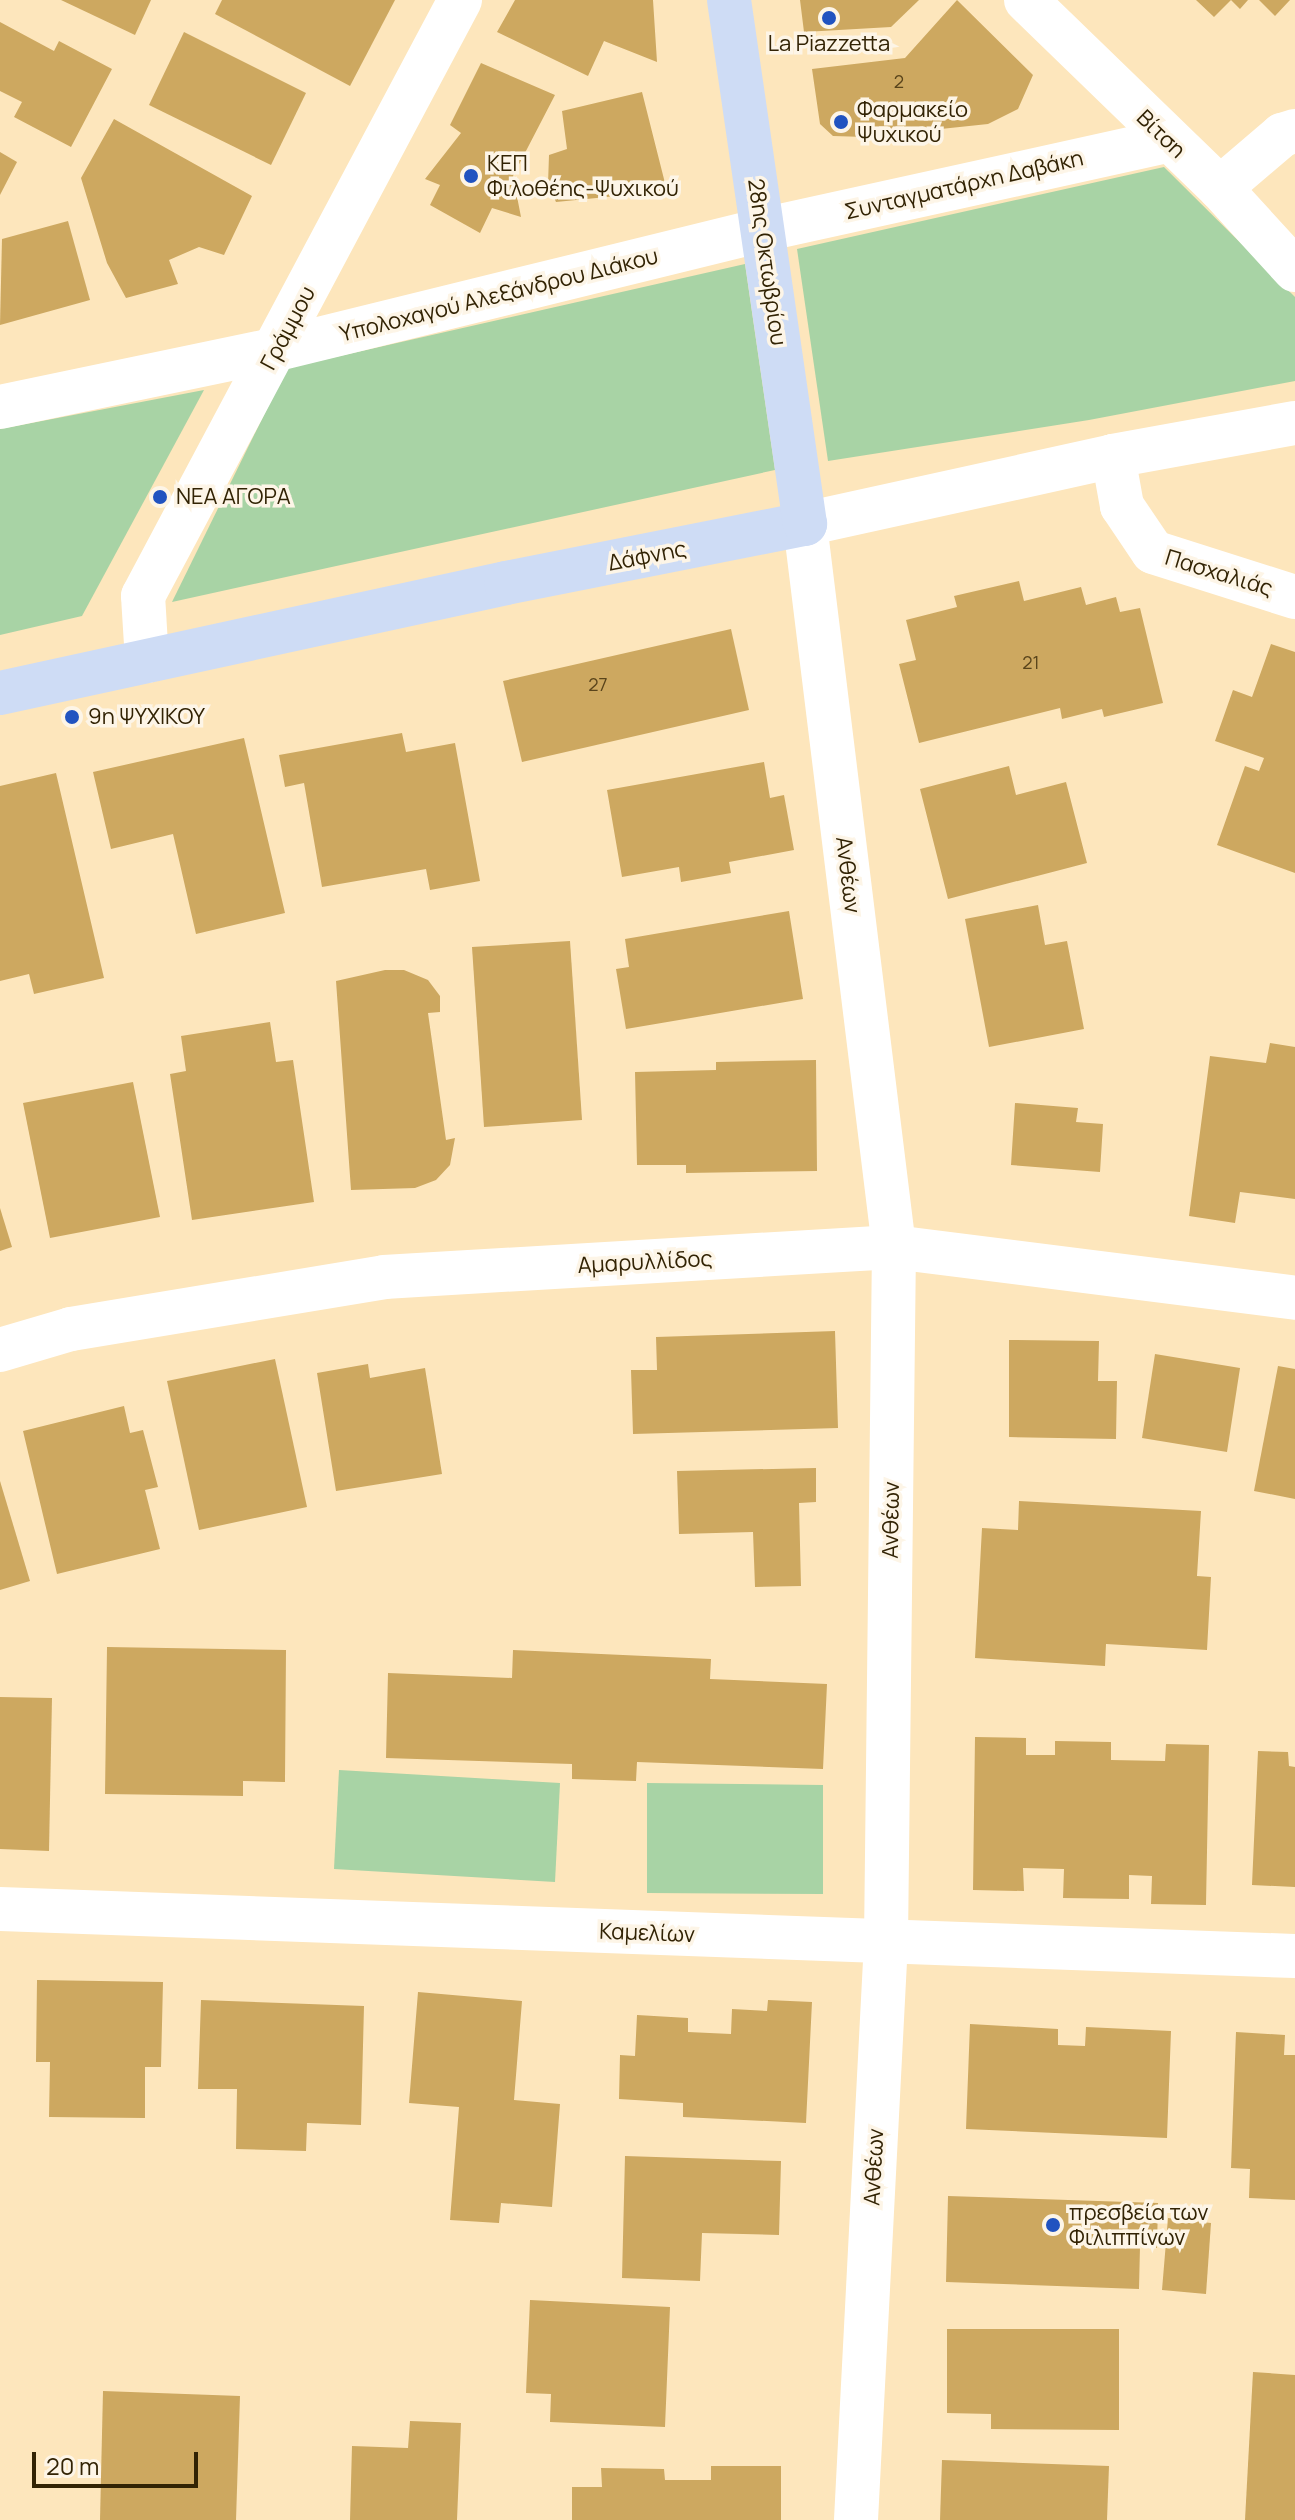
<!DOCTYPE html>
<meta charset="utf-8">
<style>
body{margin:0}
#map{position:relative;width:1295px;height:2520px;overflow:hidden;background:#fde6bc;font-family:Manrope,sans-serif}
div>[style]{position:absolute}
.green>*{inset:0;background:#a8d3a5}
.building>*{inset:0;background:#cda860}
.minor>*{height:44px;margin:-22px;padding:0 22px;transform-origin:22px;border-radius:22px;background:#fff}
.major>*{height:44px;margin:-22px;padding:0 22px;transform-origin:22px;border-radius:22px;background:#cedcf5}
.dots>*{width:22px;height:22px;translate:-50% -50%;box-sizing:border-box;border:4px solid #fdf5e7;border-radius:50%}
span{translate:-50% -50%;white-space:nowrap;text-align:center;line-height:1.15;-webkit-text-stroke:7px #fdf5e7;paint-order:stroke}
.number-label{font-size:18px;color:#59441b}
.number-label span{-webkit-text-stroke-width:0}
.poi-label{font-size:22px;color:#322304}
.left{translate:0 -50%;text-align:left}
.street-label{font-size:22px;color:#322304}
.scale{position:absolute;left:32px;top:2452px;width:166px;height:36px;box-sizing:border-box;border:4px solid #322304;border-top:0;padding-left:10px;font-size:24px;line-height:28px;white-space:nowrap;color:#322304;-webkit-text-stroke:6px #fdf5e7;paint-order:stroke}
</style>
<div id="map">
<div class="green">
<div style="clip-path:polygon(1164px 167px,1295px 297px,1295px 381px,1089px 420px,828px 461px,797px 249px)"></div>
<div style="clip-path:polygon(745px 264px,775px 470px,172px 602px,287px 368px)"></div>
<div style="clip-path:polygon(204px 390px,82px 616px,0 635px,0 429px)"></div>
<div style="clip-path:polygon(339px 1770px,560px 1783px,555px 1882px,334px 1869px)"></div>
<div style="clip-path:polygon(647px 1783px,823px 1785px,823px 1894px,647px 1893px)"></div>
</div>
<div class="building">
<div style="clip-path:polygon(61px 0,151px 0,135px 35px)"></div>
<div style="clip-path:polygon(222px 0,395px 0,350px 86px,215px 14px)"></div>
<div style="clip-path:polygon(515px 0,653px 0,657px 62px,604px 41px,588px 76px,497px 32px)"></div>
<div style="clip-path:polygon(800px 0,919px 0,891px 27px,804px 32px)"></div>
<div style="clip-path:polygon(957px 0,1033px 75px,1018px 109px,988px 124px,865px 137px,833px 136px,820px 124px,812px 69px,905px 58px)"></div>
<div style="clip-path:polygon(1196px 0,1248px 0,1240px 9px,1231px 0,1214px 17px)"></div>
<div style="clip-path:polygon(1259px 0,1290px 0,1275px 16px)"></div>
<div style="clip-path:polygon(0 22px,54px 51px,59px 41px,112px 69px,71px 147px,14px 117px,22px 102px,0 91px)"></div>
<div style="clip-path:polygon(184px 32px,306px 93px,271px 165px,149px 105px)"></div>
<div style="clip-path:polygon(481px 63px,555px 95px,513px 176px,521px 217px,492px 208px,480px 233px,430px 205px,440px 185px,425px 179px,461px 133px,450px 125px)"></div>
<div style="clip-path:polygon(642px 92px,667px 191px,556px 202px,548px 184px,549px 155px,567px 149px,562px 111px)"></div>
<div style="clip-path:polygon(114px 119px,252px 196px,224px 255px,199px 247px,169px 260px,178px 284px,126px 298px,107px 263px,81px 178px)"></div>
<div style="clip-path:polygon(0 152px,17px 162px,0 195px)"></div>
<div style="clip-path:polygon(68px 221px,90px 300px,0 325px,2px 239px)"></div>
<div style="clip-path:polygon(1019px 581px,1024px 601px,1081px 587px,1086px 605px,1116px 597px,1120px 612px,1140px 608px,1163px 703px,1104px 717px,1102px 709px,1062px 719px,1060px 708px,919px 743px,899px 664px,916px 660px,906px 620px,957px 607px,954px 596px)"></div>
<div style="clip-path:polygon(731px 629px,749px 710px,522px 762px,503px 681px)"></div>
<div style="clip-path:polygon(1271px 644px,1295px 652px,1295px 873px,1217px 845px,1245px 766px,1259px 771px,1264px 758px,1215px 741px,1233px 690px,1252px 697px)"></div>
<div style="clip-path:polygon(402px 733px,406px 752px,455px 743px,480px 881px,430px 890px,426px 869px,322px 887px,304px 783px,285px 787px,279px 755px)"></div>
<div style="clip-path:polygon(244px 738px,285px 913px,196px 934px,173px 834px,111px 849px,93px 772px)"></div>
<div style="clip-path:polygon(764px 762px,770px 798px,784px 795px,794px 850px,729px 862px,731px 873px,681px 882px,679px 867px,622px 877px,607px 790px)"></div>
<div style="clip-path:polygon(1009px 766px,1016px 795px,1066px 782px,1087px 863px,948px 899px,920px 789px)"></div>
<div style="clip-path:polygon(56px 773px,104px 978px,34px 994px,29px 974px,0 981px,0 786px)"></div>
<div style="clip-path:polygon(1038px 905px,1045px 945px,1067px 941px,1084px 1029px,989px 1047px,965px 919px)"></div>
<div style="clip-path:polygon(789px 911px,803px 999px,626px 1029px,616px 969px,629px 967px,625px 939px)"></div>
<div style="clip-path:polygon(570px 941px,582px 1120px,484px 1127px,472px 947px)"></div>
<div style="clip-path:polygon(385px 970px,404px 970px,428px 980px,440px 996px,440px 1012px,428px 1013px,446px 1140px,455px 1138px,450px 1165px,436px 1180px,415px 1188px,351px 1190px,336px 981px)"></div>
<div style="clip-path:polygon(270px 1022px,276px 1062px,293px 1060px,314px 1202px,192px 1220px,170px 1074px,186px 1071px,181px 1036px)"></div>
<div style="clip-path:polygon(1270px 1043px,1295px 1047px,1295px 1199px,1240px 1192px,1235px 1223px,1189px 1216px,1210px 1056px,1266px 1063px)"></div>
<div style="clip-path:polygon(816px 1060px,817px 1171px,686px 1173px,686px 1165px,637px 1165px,635px 1072px,716px 1070px,716px 1062px)"></div>
<div style="clip-path:polygon(133px 1082px,160px 1217px,50px 1238px,23px 1103px)"></div>
<div style="clip-path:polygon(1015px 1103px,1078px 1108px,1076px 1122px,1103px 1124px,1100px 1172px,1011px 1165px)"></div>
<div style="clip-path:polygon(0 1208px,12px 1247px,0 1251px)"></div>
<div style="clip-path:polygon(835px 1331px,838px 1428px,633px 1434px,631px 1370px,657px 1370px,656px 1337px)"></div>
<div style="clip-path:polygon(1009px 1340px,1099px 1341px,1098px 1381px,1117px 1381px,1116px 1439px,1009px 1437px)"></div>
<div style="clip-path:polygon(1155px 1354px,1240px 1368px,1227px 1452px,1142px 1438px)"></div>
<div style="clip-path:polygon(275px 1359px,307px 1507px,199px 1530px,167px 1381px)"></div>
<div style="clip-path:polygon(368px 1364px,370px 1378px,425px 1368px,442px 1474px,336px 1491px,317px 1373px)"></div>
<div style="clip-path:polygon(1278px 1366px,1295px 1369px,1295px 1499px,1254px 1491px)"></div>
<div style="clip-path:polygon(124px 1406px,130px 1433px,143px 1430px,158px 1487px,145px 1490px,160px 1549px,57px 1574px,23px 1431px)"></div>
<div style="clip-path:polygon(816px 1468px,816px 1502px,799px 1503px,801px 1586px,755px 1587px,753px 1532px,679px 1534px,677px 1471px)"></div>
<div style="clip-path:polygon(0 1481px,30px 1581px,0 1590px)"></div>
<div style="clip-path:polygon(1019px 1501px,1201px 1511px,1197px 1576px,1211px 1577px,1207px 1650px,1106px 1644px,1105px 1666px,975px 1658px,982px 1528px,1018px 1530px)"></div>
<div style="clip-path:polygon(107px 1647px,286px 1650px,285px 1782px,243px 1781px,243px 1796px,105px 1794px)"></div>
<div style="clip-path:polygon(513px 1650px,711px 1659px,710px 1679px,827px 1684px,823px 1769px,637px 1762px,636px 1781px,572px 1779px,572px 1764px,386px 1758px,388px 1673px,512px 1678px)"></div>
<div style="clip-path:polygon(0 1697px,52px 1698px,49px 1851px,0 1849px)"></div>
<div style="clip-path:polygon(975px 1737px,1026px 1738px,1026px 1755px,1055px 1755px,1055px 1741px,1111px 1742px,1111px 1760px,1165px 1761px,1166px 1744px,1209px 1745px,1206px 1905px,1151px 1904px,1152px 1876px,1129px 1875px,1129px 1899px,1063px 1898px,1064px 1869px,1023px 1868px,1024px 1891px,973px 1890px)"></div>
<div style="clip-path:polygon(1258px 1751px,1288px 1752px,1289px 1766px,1295px 1767px,1295px 1887px,1252px 1885px)"></div>
<div style="clip-path:polygon(37px 1980px,163px 1982px,161px 2067px,145px 2067px,145px 2118px,49px 2117px,50px 2062px,36px 2062px)"></div>
<div style="clip-path:polygon(418px 1992px,522px 2001px,514px 2100px,560px 2104px,552px 2207px,501px 2203px,499px 2223px,450px 2220px,459px 2107px,409px 2103px)"></div>
<div style="clip-path:polygon(201px 2000px,364px 2006px,361px 2125px,307px 2123px,306px 2151px,236px 2149px,237px 2089px,198px 2089px)"></div>
<div style="clip-path:polygon(768px 2000px,812px 2002px,806px 2123px,683px 2117px,683px 2103px,619px 2099px,620px 2055px,635px 2056px,637px 2015px,688px 2018px,688px 2032px,731px 2034px,732px 2009px,767px 2011px)"></div>
<div style="clip-path:polygon(970px 2024px,1058px 2029px,1058px 2045px,1085px 2046px,1086px 2027px,1171px 2031px,1167px 2138px,966px 2129px)"></div>
<div style="clip-path:polygon(1236px 2032px,1285px 2035px,1284px 2055px,1295px 2055px,1295px 2200px,1249px 2198px,1250px 2169px,1231px 2168px)"></div>
<div style="clip-path:polygon(625px 2156px,781px 2161px,779px 2235px,702px 2233px,700px 2281px,622px 2278px)"></div>
<div style="clip-path:polygon(948px 2196px,1158px 2203px,1157px 2248px,1140px 2247px,1139px 2289px,946px 2282px)"></div>
<div style="clip-path:polygon(1168px 2218px,1211px 2223px,1206px 2294px,1162px 2290px)"></div>
<div style="clip-path:polygon(530px 2300px,670px 2307px,665px 2427px,550px 2422px,551px 2394px,526px 2393px)"></div>
<div style="clip-path:polygon(947px 2329px,1119px 2329px,1119px 2430px,991px 2429px,991px 2414px,947px 2413px)"></div>
<div style="clip-path:polygon(1253px 2372px,1295px 2375px,1295px 2520px,1245px 2520px)"></div>
<div style="clip-path:polygon(103px 2391px,240px 2396px,236px 2520px,100px 2520px)"></div>
<div style="clip-path:polygon(410px 2421px,461px 2423px,457px 2520px,350px 2520px,352px 2446px,408px 2448px)"></div>
<div style="clip-path:polygon(942px 2460px,1109px 2466px,1107px 2520px,940px 2520px)"></div>
<div style="clip-path:polygon(711px 2466px,781px 2466px,781px 2520px,572px 2520px,572px 2487px,602px 2487px,601px 2468px,664px 2469px,665px 2480px,711px 2480px)"></div>
</div>
<div class="minor">
<div style="left:1026px;top:0;width:270px;rotate:44.1deg"></div>
<div style="left:1220px;top:188px;width:111px;rotate:47.6deg"></div>
<div style="left:1220px;top:188px;width:82px;rotate:-40.5deg"></div>
<div style="left:1282px;top:135px;width:14px;rotate:-17deg"></div>
<div style="left:0;top:407px;width:284px;rotate:-11.8deg"></div>
<div style="left:278px;top:349px;width:498px;rotate:-13.8deg"></div>
<div style="left:762px;top:230px;width:414px;rotate:-12.4deg"></div>
<div style="left:1113px;top:456px;width:51px;rotate:79.8deg"></div>
<div style="left:1122px;top:506px;width:55px;rotate:56deg"></div>
<div style="left:1153px;top:552px;width:149px;rotate:17.6deg"></div>
<div style="left:147px;top:661px;width:65px;rotate:-93.5deg"></div>
<div style="left:143px;top:596px;width:675px;rotate:-61.99deg"></div>
<div style="left:0;top:1350px;width:74px;rotate:-16.5deg"></div>
<div style="left:71px;top:1329px;width:317px;rotate:-9.4deg"></div>
<div style="left:384px;top:1277px;width:511px;rotate:-3.37deg"></div>
<div style="left:894px;top:1247px;width:404px;rotate:7.2deg"></div>
<div style="left:0;top:1909px;width:1296px;rotate:2.08deg"></div>
<div style="left:856px;top:2520px;width:580px;rotate:-87.03deg"></div>
<div style="left:886px;top:1941px;width:694px;rotate:-89.34deg"></div>
<div style="left:894px;top:1247px;width:728px;rotate:-97.02deg"></div>
<div style="left:805px;top:524px;width:315px;rotate:-12.4deg"></div>
<div style="left:1113px;top:456px;width:185px;rotate:-10.3deg"></div>
</div>
<div class="major">
<div style="left:0;top:693px;width:518px;rotate:-12.26deg"></div>
<div style="left:506px;top:583px;width:305px;rotate:-11.2deg"></div>
<div style="left:805px;top:524px;width:529px;rotate:-98.25deg"></div>
</div>
<div class="dots">
<div style="left:829px;top:18px;background:#2153c0"></div>
<div style="left:841px;top:122px;background:#2153c0"></div>
<div style="left:471px;top:176px;background:#2153c0"></div>
<div style="left:160px;top:497px;background:#2153c0"></div>
<div style="left:72px;top:717px;background:#2153c0"></div>
<div style="left:1053px;top:2225px;background:#2153c0"></div>
</div>
<div class="number-label">
<span style="left:899px;top:81px">2</span>
<span style="left:1031px;top:662px">21</span>
<span style="left:598px;top:684px">27</span>
</div>
<div class="poi-label">
<span style="left:829px;top:44px">La Piazzetta</span>
<span class="left" style="left:857px;top:122px">Φαρμακείο<br>Ψυχικού</span>
<span class="left" style="left:487px;top:176px">ΚΕΠ<br>Φιλοθέης-Ψυχικού</span>
<span class="left" style="left:176px;top:497px">ΝΕΑ ΑΓΟΡΑ</span>
<span class="left" style="left:88px;top:717px">9η ΨΥΧΙΚΟΥ</span>
<span class="left" style="left:1069px;top:2225px">πρεσβεία των<br>Φιλιππίνων</span>
</div>
<div class="street-label">
<span style="left:1161px;top:134px;rotate:44deg">Βίτση</span>
<span style="left:964px;top:185px;rotate:-13deg">Συνταγματάρχη Δαβάκη</span>
<span style="left:767px;top:262px;rotate:82deg">28ης Οκτωβρίου</span>
<span style="left:499px;top:295px;rotate:-14deg">Υπολοχαγού Αλεξάνδρου Διάκου</span>
<span style="left:288px;top:328px;rotate:-62deg">Γράμμου</span>
<span style="left:647px;top:556px;rotate:-11deg">Δάφνης</span>
<span style="left:1219px;top:573px;rotate:17deg">Πασχαλιάς</span>
<span style="left:848px;top:875px;rotate:83deg">Ανθέων</span>
<span style="left:645px;top:1262px;rotate:-3deg">Αμαρυλλίδος</span>
<span style="left:891px;top:1520px;rotate:-89deg">Ανθέων</span>
<span style="left:647px;top:1933px;rotate:2deg">Καμελίων</span>
<span style="left:874px;top:2167px;rotate:-87deg">Ανθέων</span>
</div>
<div class="scale">20 m</div>
</div>
